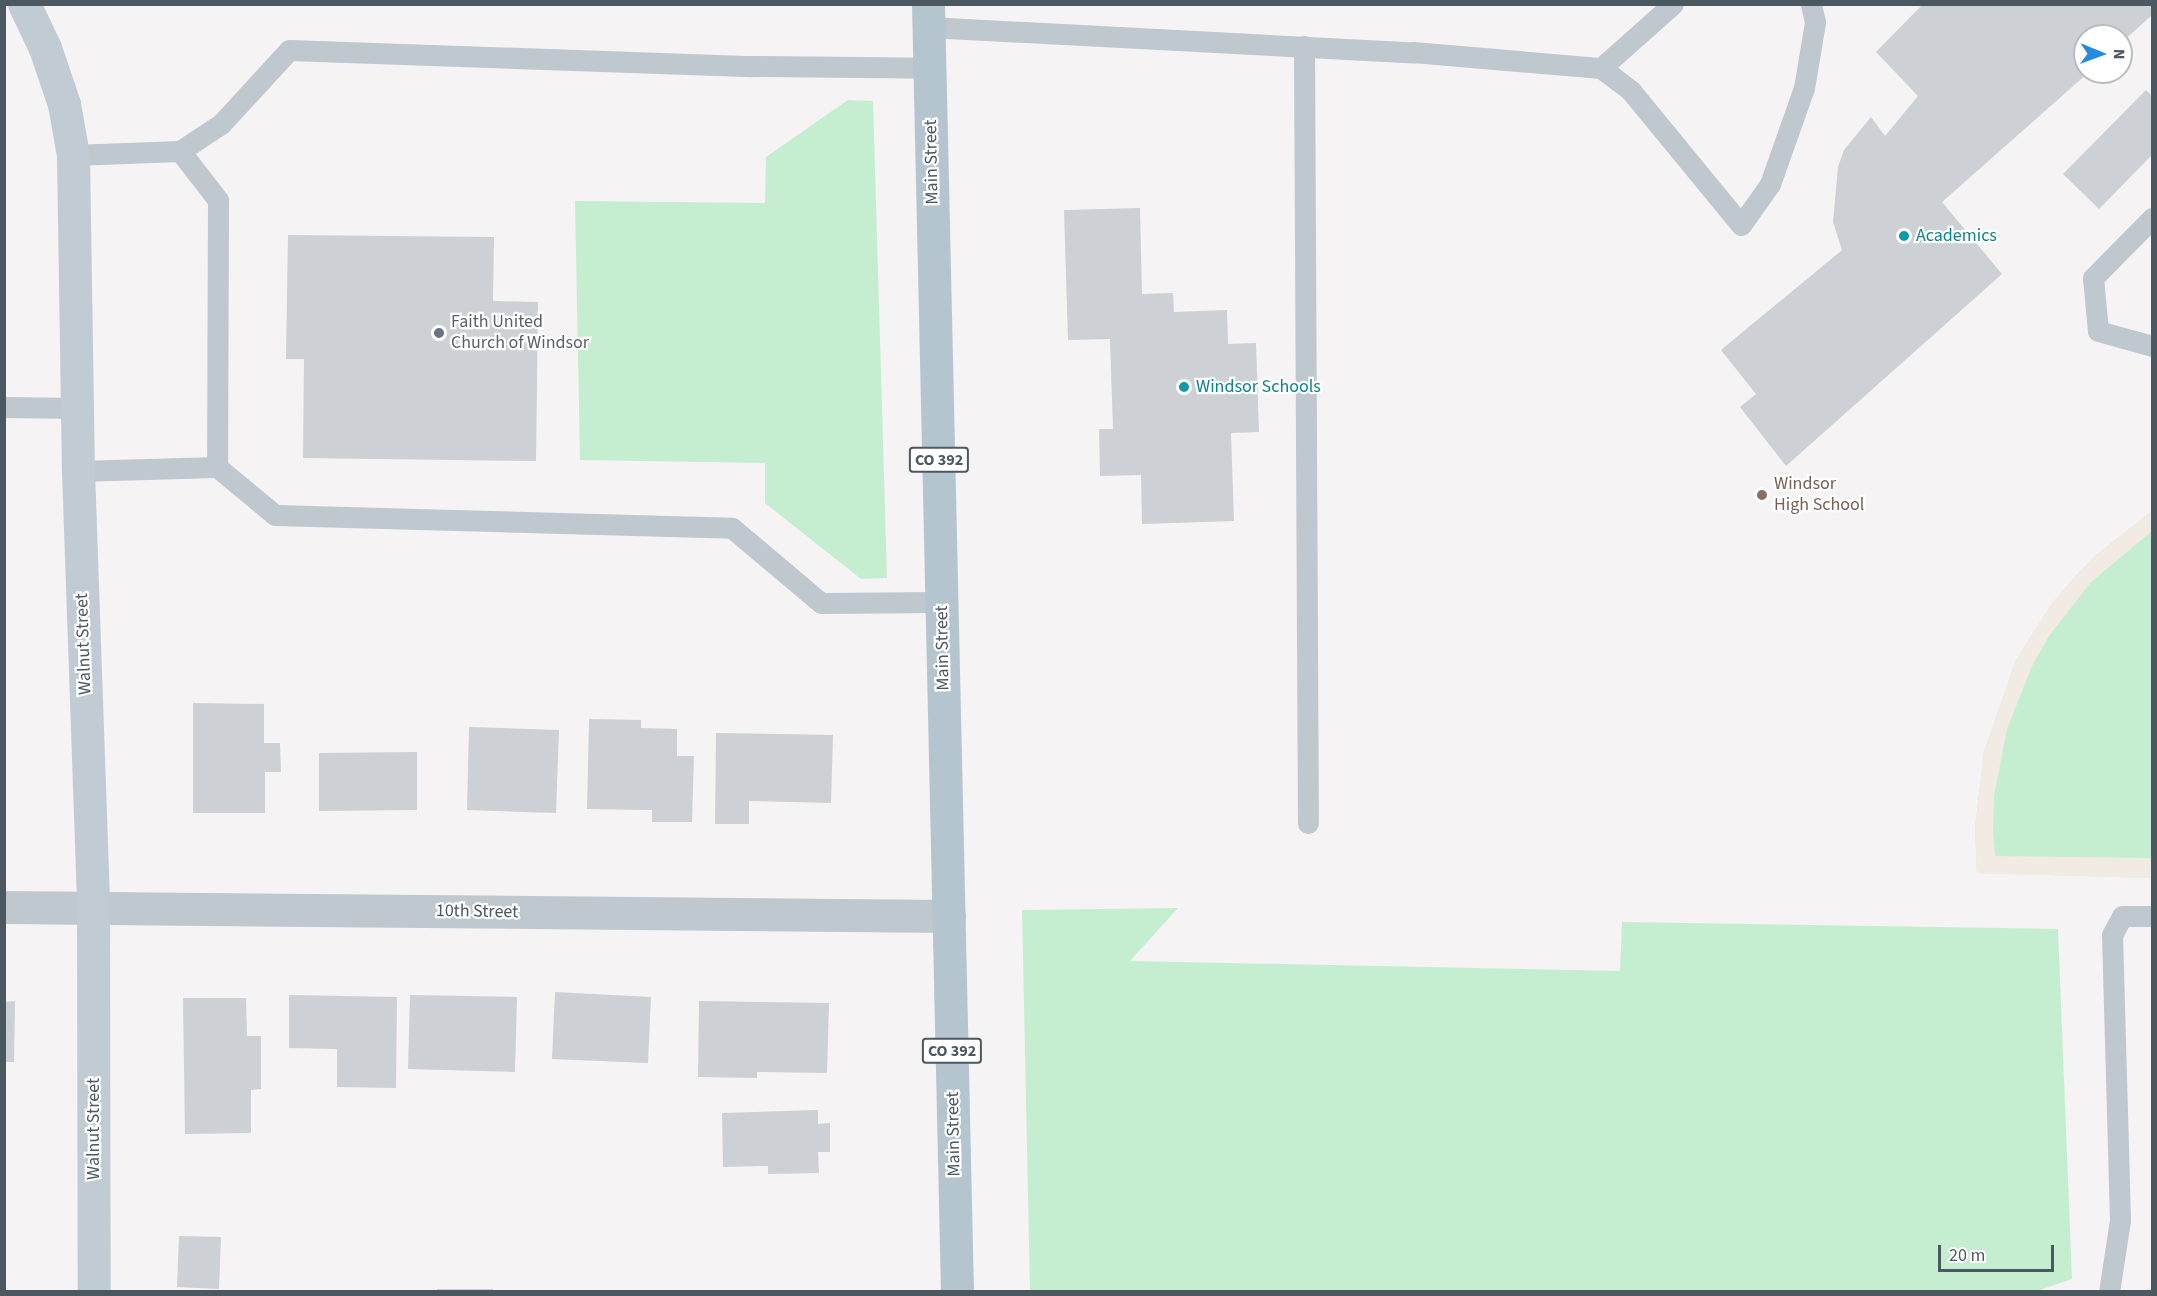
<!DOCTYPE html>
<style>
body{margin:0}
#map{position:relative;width:2157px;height:1296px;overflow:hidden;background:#f5f3f3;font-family:"Source Sans 3",sans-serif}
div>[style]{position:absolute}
.green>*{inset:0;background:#c5eed0}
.sand>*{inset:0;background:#f1ebe3}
.building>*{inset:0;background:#cdd0d5}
.lane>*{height:21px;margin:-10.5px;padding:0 10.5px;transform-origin:10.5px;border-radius:10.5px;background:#bfc8ce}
.street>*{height:33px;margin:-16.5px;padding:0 16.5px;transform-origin:16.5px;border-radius:16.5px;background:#bfc8ce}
.secondary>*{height:33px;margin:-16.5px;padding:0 16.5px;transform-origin:16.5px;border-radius:16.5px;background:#c0cbd3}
.primary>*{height:33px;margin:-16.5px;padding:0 16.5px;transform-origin:16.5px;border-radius:16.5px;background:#b4c5cf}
.dots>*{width:16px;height:16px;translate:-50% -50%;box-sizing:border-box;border:3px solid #fff;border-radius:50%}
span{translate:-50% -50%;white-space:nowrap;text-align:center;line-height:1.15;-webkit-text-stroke:4.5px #fff;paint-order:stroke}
.shield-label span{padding:2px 4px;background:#fff;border:2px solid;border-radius:4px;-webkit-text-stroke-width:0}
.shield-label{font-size:16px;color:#4b585f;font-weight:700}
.street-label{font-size:18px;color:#4b585f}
.culture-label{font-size:18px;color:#0d838f}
.left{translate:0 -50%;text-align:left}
.worship-label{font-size:18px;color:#5b616d}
.education-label{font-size:18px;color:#785e54}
.frame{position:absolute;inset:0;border:6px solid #4b585f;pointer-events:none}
.north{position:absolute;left:2073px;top:24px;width:60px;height:60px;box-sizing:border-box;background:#fff;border:2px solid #b7bcbf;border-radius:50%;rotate:91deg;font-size:16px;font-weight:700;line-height:24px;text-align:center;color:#4b585f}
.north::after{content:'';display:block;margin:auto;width:21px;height:27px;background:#258bdd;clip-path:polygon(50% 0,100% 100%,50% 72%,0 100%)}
.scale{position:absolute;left:1938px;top:1245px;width:116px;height:27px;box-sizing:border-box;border:3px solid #4b585f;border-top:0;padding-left:8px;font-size:18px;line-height:21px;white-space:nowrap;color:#4b585f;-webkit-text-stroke:4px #fff;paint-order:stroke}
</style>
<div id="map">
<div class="green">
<div style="clip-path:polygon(848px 100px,873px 101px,887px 578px,861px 579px,765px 503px,765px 463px,580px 460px,575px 201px,765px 203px,766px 157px)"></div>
<div style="clip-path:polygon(2152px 511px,2152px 878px,1977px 873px,1975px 828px,1984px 752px,2016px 660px,2051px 605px,2072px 580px,2096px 555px)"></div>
<div style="clip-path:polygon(1178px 908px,1130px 961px,1620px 971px,1622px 922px,2058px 929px,2072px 1279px,2034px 1292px,1030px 1291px,1022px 910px)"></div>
</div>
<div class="sand">
<div style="clip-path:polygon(2152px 511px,2152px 531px,2091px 582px,2049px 636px,2032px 666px,2007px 729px,1994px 796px,1993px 832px,1995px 856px,2152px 858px,2152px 878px,1977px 873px,1975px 828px,1984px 752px,2016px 660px,2051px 605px,2072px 580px,2096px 555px)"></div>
</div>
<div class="building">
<div style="clip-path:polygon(1923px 4px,2152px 4px,2152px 15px,2121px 43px,2121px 36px,2085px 36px,2085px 72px,2089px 72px,1942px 202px,2002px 274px,1786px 466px,1740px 407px,1756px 394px,1721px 350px,1842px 250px,1833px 222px,1838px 167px,1844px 150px,1871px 117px,1885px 136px,1918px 96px,1876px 52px)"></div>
<div style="clip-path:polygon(2146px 90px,2152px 96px,2152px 155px,2099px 209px,2063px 174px)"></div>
<div style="clip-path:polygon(1140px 208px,1142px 294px,1173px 293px,1174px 312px,1227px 310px,1228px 344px,1256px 343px,1259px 432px,1231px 433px,1234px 521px,1142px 524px,1141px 475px,1100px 476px,1099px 429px,1113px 429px,1110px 339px,1068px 340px,1064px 210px)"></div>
<div style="clip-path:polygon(288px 235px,494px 237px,493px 301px,538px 302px,536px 461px,303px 458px,304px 359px,286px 359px)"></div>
<div style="clip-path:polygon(193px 703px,264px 704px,264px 743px,280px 743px,281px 772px,265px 772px,265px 813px,193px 813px)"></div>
<div style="clip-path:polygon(589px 719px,641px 720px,641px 728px,677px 729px,677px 756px,694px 756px,692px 822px,652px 822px,652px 810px,587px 809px)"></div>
<div style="clip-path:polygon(469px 727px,559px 730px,556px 813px,467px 810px)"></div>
<div style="clip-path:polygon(716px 733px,833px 735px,831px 803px,749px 801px,749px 824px,715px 824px)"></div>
<div style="clip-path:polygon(417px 752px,417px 810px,319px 811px,319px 753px)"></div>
<div style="clip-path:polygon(555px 992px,651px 997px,648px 1063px,552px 1059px)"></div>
<div style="clip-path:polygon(289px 995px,397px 997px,396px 1088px,337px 1087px,337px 1049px,289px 1048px)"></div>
<div style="clip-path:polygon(410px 995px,517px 997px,515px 1072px,408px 1069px)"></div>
<div style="clip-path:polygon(183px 998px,246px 998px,247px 1036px,261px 1036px,261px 1089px,251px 1090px,251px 1133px,185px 1134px)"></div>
<div style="clip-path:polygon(15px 1001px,14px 1062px,4px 1062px,4px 1002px)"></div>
<div style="clip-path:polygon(699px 1001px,829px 1003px,827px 1073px,757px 1072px,757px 1078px,698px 1077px)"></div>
<div style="clip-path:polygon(818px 1110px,818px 1124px,830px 1123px,830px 1152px,818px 1152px,819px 1173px,768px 1174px,768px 1166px,723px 1167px,722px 1113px)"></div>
<div style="clip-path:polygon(179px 1236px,221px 1237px,219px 1289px,177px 1287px)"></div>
<div style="clip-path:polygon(437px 1289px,493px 1289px,493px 1292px,437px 1292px)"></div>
</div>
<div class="lane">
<div style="left:928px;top:27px;width:486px;rotate:3deg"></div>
<div style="left:1413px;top:52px;width:189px;rotate:4.9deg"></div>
<div style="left:1601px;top:68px;width:96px;rotate:-41.6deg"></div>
<div style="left:1304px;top:46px;width:777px;rotate:89.71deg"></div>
<div style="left:1601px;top:68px;width:38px;rotate:37deg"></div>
<div style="left:1631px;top:91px;width:173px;rotate:50.6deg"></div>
<div style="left:1741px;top:225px;width:50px;rotate:-54.7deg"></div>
<div style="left:1770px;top:184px;width:102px;rotate:-70.5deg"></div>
<div style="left:1804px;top:88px;width:67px;rotate:-80.5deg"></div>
<div style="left:1815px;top:22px;width:18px;rotate:-103deg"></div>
<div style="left:180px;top:151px;width:62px;rotate:52.2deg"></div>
<div style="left:218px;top:200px;width:267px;rotate:90.2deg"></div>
<div style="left:217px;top:467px;width:75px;rotate:39.6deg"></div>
<div style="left:275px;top:515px;width:457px;rotate:1.6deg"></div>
<div style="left:732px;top:528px;width:116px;rotate:40.1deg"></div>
<div style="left:821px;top:603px;width:121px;rotate:-0.5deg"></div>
<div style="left:73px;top:155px;width:107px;rotate:-2.1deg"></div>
<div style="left:180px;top:151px;width:49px;rotate:-33.4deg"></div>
<div style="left:221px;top:124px;width:100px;rotate:-47.4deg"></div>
<div style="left:289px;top:50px;width:463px;rotate:2deg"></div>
<div style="left:752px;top:66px;width:178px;rotate:0.6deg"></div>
<div style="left:2152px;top:218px;width:84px;rotate:134.5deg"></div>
<div style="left:2093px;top:278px;width:53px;rotate:84.6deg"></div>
<div style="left:2098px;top:331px;width:56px;rotate:15.5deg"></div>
<div style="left:4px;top:407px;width:73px;rotate:0.8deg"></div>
<div style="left:78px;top:471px;width:139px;rotate:-1.6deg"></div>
<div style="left:2109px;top:1292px;width:73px;rotate:-81.3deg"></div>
<div style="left:2120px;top:1220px;width:285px;rotate:-91.6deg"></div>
<div style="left:2112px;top:935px;width:21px;rotate:-62deg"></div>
<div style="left:2122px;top:916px;width:30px"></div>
</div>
<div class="street">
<div style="left:4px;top:907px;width:945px;rotate:0.55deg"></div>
</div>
<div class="secondary">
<div style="left:24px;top:4px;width:49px;rotate:64.5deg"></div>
<div style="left:45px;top:48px;width:59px;rotate:71.3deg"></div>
<div style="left:64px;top:104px;width:52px;rotate:80deg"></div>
<div style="left:73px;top:155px;width:316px;rotate:89.1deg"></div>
<div style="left:78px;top:471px;width:438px;rotate:88deg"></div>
<div style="left:93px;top:909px;width:383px;rotate:89.9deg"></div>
</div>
<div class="primary">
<div style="left:928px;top:4px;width:1288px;rotate:88.71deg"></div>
</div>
<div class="dots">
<div style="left:1904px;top:236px;background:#0f9aa8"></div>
<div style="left:439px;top:333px;background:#6b7280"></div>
<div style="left:1184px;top:387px;background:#0f9aa8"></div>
<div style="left:1762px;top:495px;background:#8d6e63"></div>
</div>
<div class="shield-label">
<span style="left:939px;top:460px">CO 392</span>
<span style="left:952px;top:1051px">CO 392</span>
</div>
<div class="street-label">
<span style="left:932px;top:162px;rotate:-91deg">Main Street</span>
<span style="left:84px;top:644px;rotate:-92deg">Walnut Street</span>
<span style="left:943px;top:648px;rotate:-91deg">Main Street</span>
<span style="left:477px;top:912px;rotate:1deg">10th Street</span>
<span style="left:94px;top:1129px;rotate:-90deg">Walnut Street</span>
<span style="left:954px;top:1134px;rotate:-91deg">Main Street</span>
</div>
<div class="culture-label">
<span class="left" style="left:1916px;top:236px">Academics</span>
<span class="left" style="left:1196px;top:387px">Windsor Schools</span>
</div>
<div class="worship-label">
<span class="left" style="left:451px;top:333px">Faith United<br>Church of Windsor</span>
</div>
<div class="education-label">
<span class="left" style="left:1774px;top:495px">Windsor<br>High School</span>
</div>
<div class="frame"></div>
<div class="north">N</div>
<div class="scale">20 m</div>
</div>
